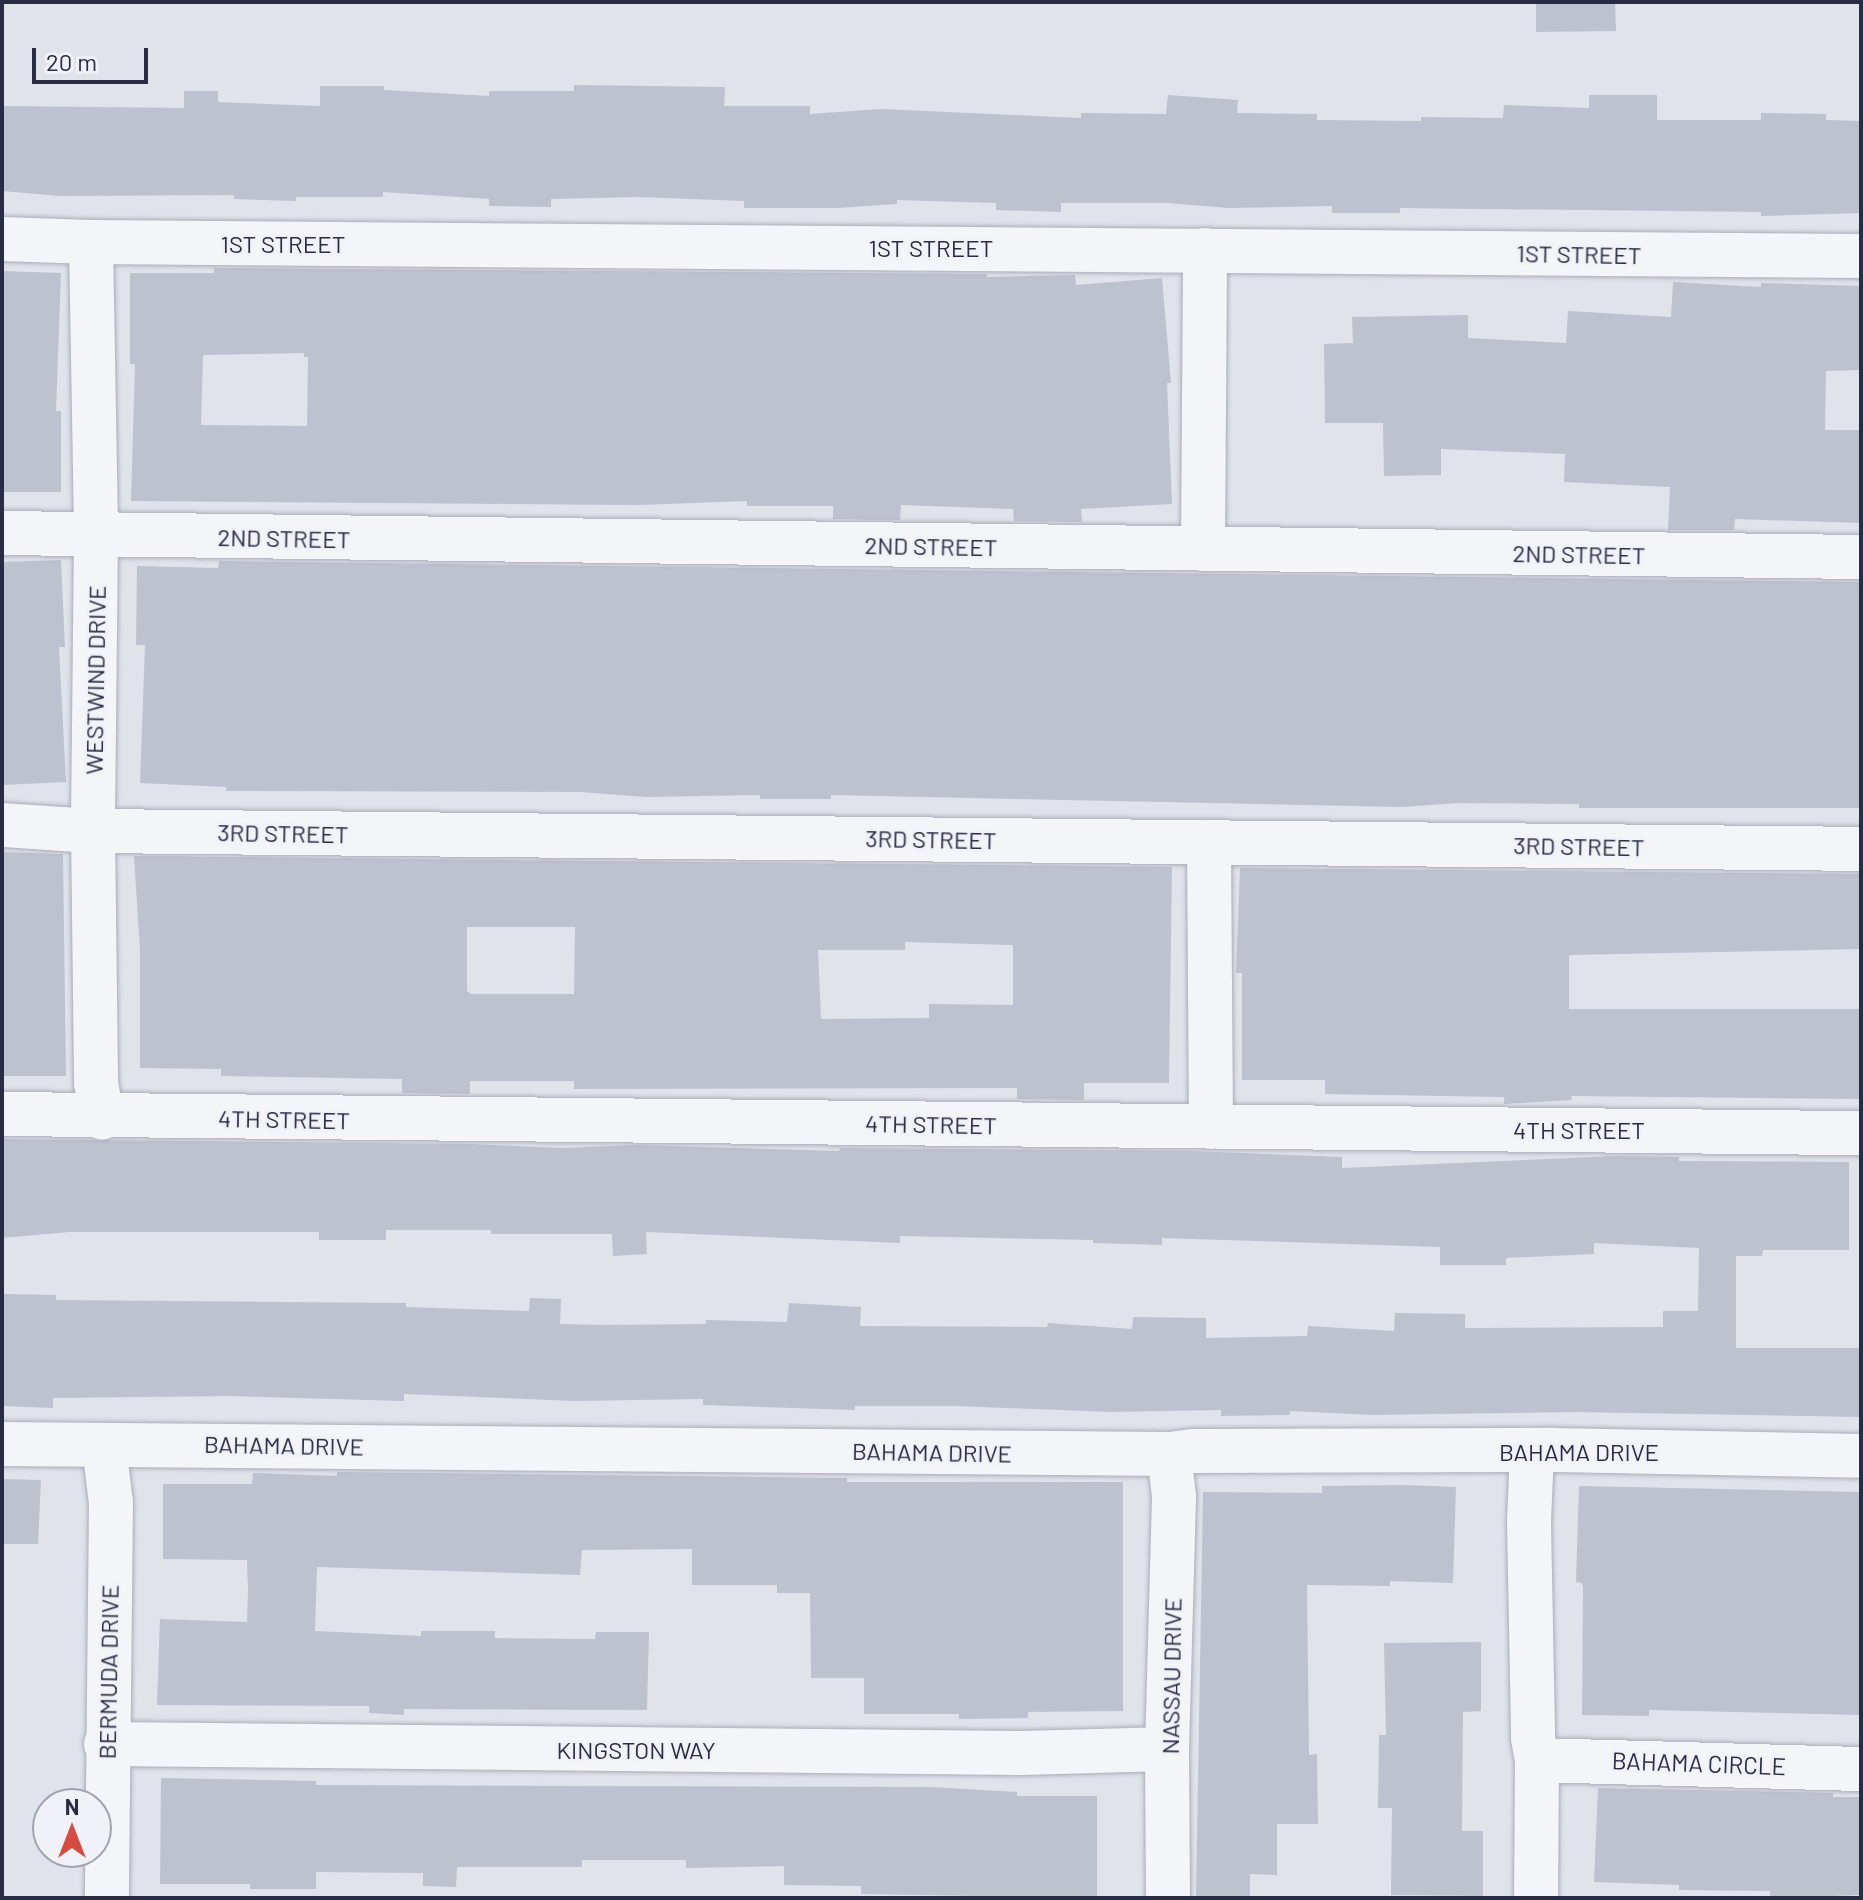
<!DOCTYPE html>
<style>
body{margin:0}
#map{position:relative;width:1863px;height:1900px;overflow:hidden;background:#e1e3eb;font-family:Barlow,sans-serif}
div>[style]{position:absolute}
.building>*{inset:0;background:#bec1ce}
.roads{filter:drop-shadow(0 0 2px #aaacb9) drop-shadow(0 0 2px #aaacb9)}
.minor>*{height:44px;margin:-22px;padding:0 22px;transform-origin:22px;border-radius:22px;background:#f4f5f8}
span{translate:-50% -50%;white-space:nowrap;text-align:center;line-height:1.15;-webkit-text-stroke:6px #f1f2f8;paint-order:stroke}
.street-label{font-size:24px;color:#292c43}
.frame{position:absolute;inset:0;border:4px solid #292c43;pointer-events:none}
.north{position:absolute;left:32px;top:1788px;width:80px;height:80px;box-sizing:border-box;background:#f1f2f8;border:2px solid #a1a3b0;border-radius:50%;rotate:0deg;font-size:22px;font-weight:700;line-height:32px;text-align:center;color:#292c43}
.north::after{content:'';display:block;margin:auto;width:28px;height:36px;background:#d54b41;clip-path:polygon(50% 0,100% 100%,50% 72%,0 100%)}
.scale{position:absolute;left:32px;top:48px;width:116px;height:36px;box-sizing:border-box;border:4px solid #292c43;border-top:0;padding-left:10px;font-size:24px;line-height:28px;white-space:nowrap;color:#292c43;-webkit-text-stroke:6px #f1f2f8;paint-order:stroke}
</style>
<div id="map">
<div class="building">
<div style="clip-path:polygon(1536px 2px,1615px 2px,1616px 31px,1536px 32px)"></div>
<div style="clip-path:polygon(574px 85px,725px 87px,724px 106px,810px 106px,810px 114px,881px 109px,1081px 118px,1081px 113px,1166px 114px,1168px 95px,1238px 100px,1237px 113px,1317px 114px,1317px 120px,1421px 121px,1421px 117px,1503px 118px,1504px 105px,1589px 108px,1589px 95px,1657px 95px,1657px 120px,1761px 120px,1761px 113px,1826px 114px,1826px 120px,1861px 121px,1861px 213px,1761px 216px,1761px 212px,1400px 208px,1400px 213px,1332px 213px,1332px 206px,1229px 208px,1168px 203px,1061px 203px,1061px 212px,996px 210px,996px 203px,897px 200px,897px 204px,837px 208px,744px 208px,744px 201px,639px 197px,551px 199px,551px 207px,489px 206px,489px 199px,383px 192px,383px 197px,296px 197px,296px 201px,234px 199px,234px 195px,60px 196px,2px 191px,2px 106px,184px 108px,184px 91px,218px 91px,218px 102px,320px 106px,320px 86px,384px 86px,384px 90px,489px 96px,489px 91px,574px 91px)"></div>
<div style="clip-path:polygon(evenodd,214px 268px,987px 274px,987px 277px,1075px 275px,1076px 285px,1162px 278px,1171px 383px,1167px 383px,1172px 504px,1081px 509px,1082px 522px,1014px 521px,1013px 509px,901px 505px,900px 520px,833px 519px,833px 506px,747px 506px,747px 501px,638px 505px,131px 501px,135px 364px,130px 364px,130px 273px,214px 273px,214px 268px,304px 353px,304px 357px,308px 357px,307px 426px,201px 425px,203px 355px,304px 353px)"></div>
<div style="clip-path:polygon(2px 271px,61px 273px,56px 411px,61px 411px,61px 492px,2px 492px)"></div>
<div style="clip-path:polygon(1673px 282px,1761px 287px,1761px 283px,1861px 286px,1861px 370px,1826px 371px,1825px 430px,1861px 430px,1861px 523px,1735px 519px,1734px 530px,1668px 530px,1670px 487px,1564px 482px,1565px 454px,1441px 449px,1441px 475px,1384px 476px,1383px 423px,1325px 423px,1324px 344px,1353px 343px,1352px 317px,1468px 315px,1468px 338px,1566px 343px,1568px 311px,1671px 317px)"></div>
<div style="clip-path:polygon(61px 560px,65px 647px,59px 647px,66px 782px,2px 785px,2px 562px)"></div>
<div style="clip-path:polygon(219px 561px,1861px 582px,1861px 808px,1579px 808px,1579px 804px,1458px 803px,1402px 807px,831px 795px,831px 799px,760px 799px,760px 795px,646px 797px,580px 792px,226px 791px,226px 787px,140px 783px,145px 645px,136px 645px,137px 566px,218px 568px)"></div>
<div style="clip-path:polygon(2px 852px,63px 854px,66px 1076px,2px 1076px)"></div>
<div style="clip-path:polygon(evenodd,134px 856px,1172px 867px,1169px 1083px,1084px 1083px,1084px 1100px,1017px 1099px,1017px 1088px,574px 1089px,574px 1081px,470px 1081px,470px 1094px,402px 1093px,402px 1079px,221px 1076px,221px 1069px,140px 1068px,140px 950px,134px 856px,467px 927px,575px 927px,574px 994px,471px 994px,467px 991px,467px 927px,134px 856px,905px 942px,1013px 945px,1013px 1005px,929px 1004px,929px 1018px,821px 1019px,818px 950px,905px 950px,905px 942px)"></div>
<div style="clip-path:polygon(1240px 868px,1861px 874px,1861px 949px,1569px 955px,1569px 1009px,1861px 1009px,1861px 1099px,1571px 1096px,1572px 1100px,1504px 1104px,1504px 1097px,1325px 1094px,1325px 1080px,1242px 1080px,1242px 973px,1236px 973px)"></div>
<div style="clip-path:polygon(2px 1139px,470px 1144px,563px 1148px,634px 1145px,839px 1151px,840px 1148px,1190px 1151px,1342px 1157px,1342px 1168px,1617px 1156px,1679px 1157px,1679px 1161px,1849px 1162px,1849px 1250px,1763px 1250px,1762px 1256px,1736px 1256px,1736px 1348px,1861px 1348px,1861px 1417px,1576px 1412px,1372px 1415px,1290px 1411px,1290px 1415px,1221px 1416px,1221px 1410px,1111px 1412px,956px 1406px,855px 1406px,855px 1410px,703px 1405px,703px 1399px,574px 1401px,404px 1394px,404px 1401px,230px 1396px,53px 1398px,53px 1408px,2px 1406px,2px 1294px,56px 1295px,56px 1300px,406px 1303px,406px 1307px,529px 1311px,530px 1298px,561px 1299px,560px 1324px,606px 1325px,706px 1324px,706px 1320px,787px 1322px,789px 1303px,861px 1307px,860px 1326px,1047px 1327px,1048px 1323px,1132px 1329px,1133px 1317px,1206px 1318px,1206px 1338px,1307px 1336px,1308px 1326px,1394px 1331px,1395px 1313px,1465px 1314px,1465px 1328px,1663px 1327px,1663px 1311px,1698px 1311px,1699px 1248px,1594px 1243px,1594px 1254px,1506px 1258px,1506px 1265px,1440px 1265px,1440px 1247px,1162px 1238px,1162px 1245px,1093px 1243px,1093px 1240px,900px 1236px,900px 1243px,646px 1232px,647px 1254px,613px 1256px,612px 1234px,491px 1234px,491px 1230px,386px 1230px,386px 1240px,319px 1240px,319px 1232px,69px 1232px,2px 1238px)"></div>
<div style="clip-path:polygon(337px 1472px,847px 1478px,847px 1482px,1123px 1482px,1123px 1711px,1028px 1712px,1028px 1718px,959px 1719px,959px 1714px,864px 1714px,864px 1678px,811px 1678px,810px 1593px,777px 1593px,777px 1585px,692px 1585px,692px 1549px,582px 1550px,580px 1575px,317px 1567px,315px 1631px,421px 1636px,421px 1631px,495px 1631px,495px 1638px,595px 1639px,596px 1632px,649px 1632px,647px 1710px,404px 1709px,404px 1715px,369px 1713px,369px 1706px,157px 1705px,160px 1619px,247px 1622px,248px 1591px,247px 1560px,163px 1559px,163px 1484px,252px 1484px,253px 1473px,337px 1476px)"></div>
<div style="clip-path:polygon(2px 1479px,41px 1480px,38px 1544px,2px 1544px)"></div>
<div style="clip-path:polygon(1407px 1485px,1456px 1487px,1453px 1583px,1390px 1581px,1390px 1586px,1307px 1585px,1309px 1755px,1317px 1754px,1318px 1824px,1277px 1824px,1277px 1875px,1250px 1874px,1250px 1898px,1196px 1898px,1203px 1492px,1322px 1493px,1322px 1486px)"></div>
<div style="clip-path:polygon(1579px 1486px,1861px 1492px,1861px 1715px,1649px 1710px,1649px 1716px,1582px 1715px,1583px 1587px,1582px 1583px,1576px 1582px)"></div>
<div style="clip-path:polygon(1481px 1642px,1481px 1711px,1463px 1712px,1462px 1831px,1483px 1831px,1483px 1896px,1391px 1895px,1392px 1808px,1378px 1808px,1379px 1735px,1386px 1735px,1384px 1643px)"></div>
<div style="clip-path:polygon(161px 1778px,316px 1781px,316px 1785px,930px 1787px,1017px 1792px,1017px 1796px,1097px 1796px,1097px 1898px,861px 1894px,861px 1886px,784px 1885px,784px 1866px,686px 1868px,686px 1860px,582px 1860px,582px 1867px,457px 1867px,456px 1887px,423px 1886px,423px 1873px,316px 1872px,316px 1889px,250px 1889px,250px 1884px,160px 1884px)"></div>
<div style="clip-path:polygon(1598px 1788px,1833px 1793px,1833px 1797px,1861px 1797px,1861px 1895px,1770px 1898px,1770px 1891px,1679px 1890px,1679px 1885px,1594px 1882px)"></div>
</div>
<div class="roads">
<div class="minor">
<div style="left:2px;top:239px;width:89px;rotate:1.9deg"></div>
<div style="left:91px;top:242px;width:1770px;rotate:0.45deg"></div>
<div style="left:91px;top:242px;width:294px;rotate:89deg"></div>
<div style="left:96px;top:536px;width:295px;rotate:90.6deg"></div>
<div style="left:93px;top:831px;width:252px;rotate:89.3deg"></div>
<div style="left:96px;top:1083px;width:35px;rotate:80deg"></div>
<div style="left:2px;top:533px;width:1859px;rotate:0.74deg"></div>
<div style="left:1203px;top:549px;width:299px;rotate:-89.6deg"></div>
<div style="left:2px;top:825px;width:91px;rotate:3.8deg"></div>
<div style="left:93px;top:831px;width:1768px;rotate:0.58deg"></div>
<div style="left:1209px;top:842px;width:285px;rotate:89.6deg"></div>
<div style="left:2px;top:1114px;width:1859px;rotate:0.59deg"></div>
<div style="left:2px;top:1444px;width:1167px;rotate:0.49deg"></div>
<div style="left:1169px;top:1454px;width:24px;rotate:-7deg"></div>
<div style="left:1193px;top:1451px;width:362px;rotate:-0.2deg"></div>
<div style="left:1555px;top:1450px;width:306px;rotate:1.1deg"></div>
<div style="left:104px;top:1446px;width:57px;rotate:83deg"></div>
<div style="left:111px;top:1503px;width:395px;rotate:90.6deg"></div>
<div style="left:1532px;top:1452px;width:70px;rotate:92.5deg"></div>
<div style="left:1529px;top:1522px;width:216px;rotate:88.9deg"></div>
<div style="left:1533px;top:1738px;width:22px;rotate:80deg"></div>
<div style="left:1537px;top:1760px;width:138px;rotate:90.4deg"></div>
<div style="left:106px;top:1744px;width:915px;rotate:0.56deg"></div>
<div style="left:1021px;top:1753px;width:146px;rotate:-1.6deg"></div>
<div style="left:1537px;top:1760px;width:324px;rotate:1.6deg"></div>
<div style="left:1168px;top:1898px;width:149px;rotate:-90.4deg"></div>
<div style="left:1167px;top:1749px;width:253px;rotate:-88.4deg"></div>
<div style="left:1174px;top:1496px;width:42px;rotate:-96.8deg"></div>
</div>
</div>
<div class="street-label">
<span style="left:283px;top:244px">1ST STREET</span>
<span style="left:931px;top:248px">1ST STREET</span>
<span style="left:1579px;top:254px;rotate:1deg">1ST STREET</span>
<span style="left:284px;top:538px;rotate:1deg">2ND STREET</span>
<span style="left:931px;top:546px;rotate:1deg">2ND STREET</span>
<span style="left:1579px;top:554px;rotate:1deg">2ND STREET</span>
<span style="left:95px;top:680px;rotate:-89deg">WESTWIND DRIVE</span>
<span style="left:283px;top:833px;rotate:1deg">3RD STREET</span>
<span style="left:931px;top:839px;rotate:1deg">3RD STREET</span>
<span style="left:1579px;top:846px;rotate:1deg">3RD STREET</span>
<span style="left:284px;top:1119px;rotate:1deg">4TH STREET</span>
<span style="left:931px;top:1124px;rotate:1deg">4TH STREET</span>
<span style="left:1579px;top:1130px">4TH STREET</span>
<span style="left:284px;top:1445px;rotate:1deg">BAHAMA DRIVE</span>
<span style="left:932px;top:1452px;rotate:1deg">BAHAMA DRIVE</span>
<span style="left:1579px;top:1452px">BAHAMA DRIVE</span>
<span style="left:108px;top:1672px;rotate:-89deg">BERMUDA DRIVE</span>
<span style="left:1171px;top:1676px;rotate:-89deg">NASSAU DRIVE</span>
<span style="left:636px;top:1750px">KINGSTON WAY</span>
<span style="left:1699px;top:1763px;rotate:2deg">BAHAMA CIRCLE</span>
</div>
<div class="frame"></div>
<div class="north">N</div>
<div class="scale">20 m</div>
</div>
